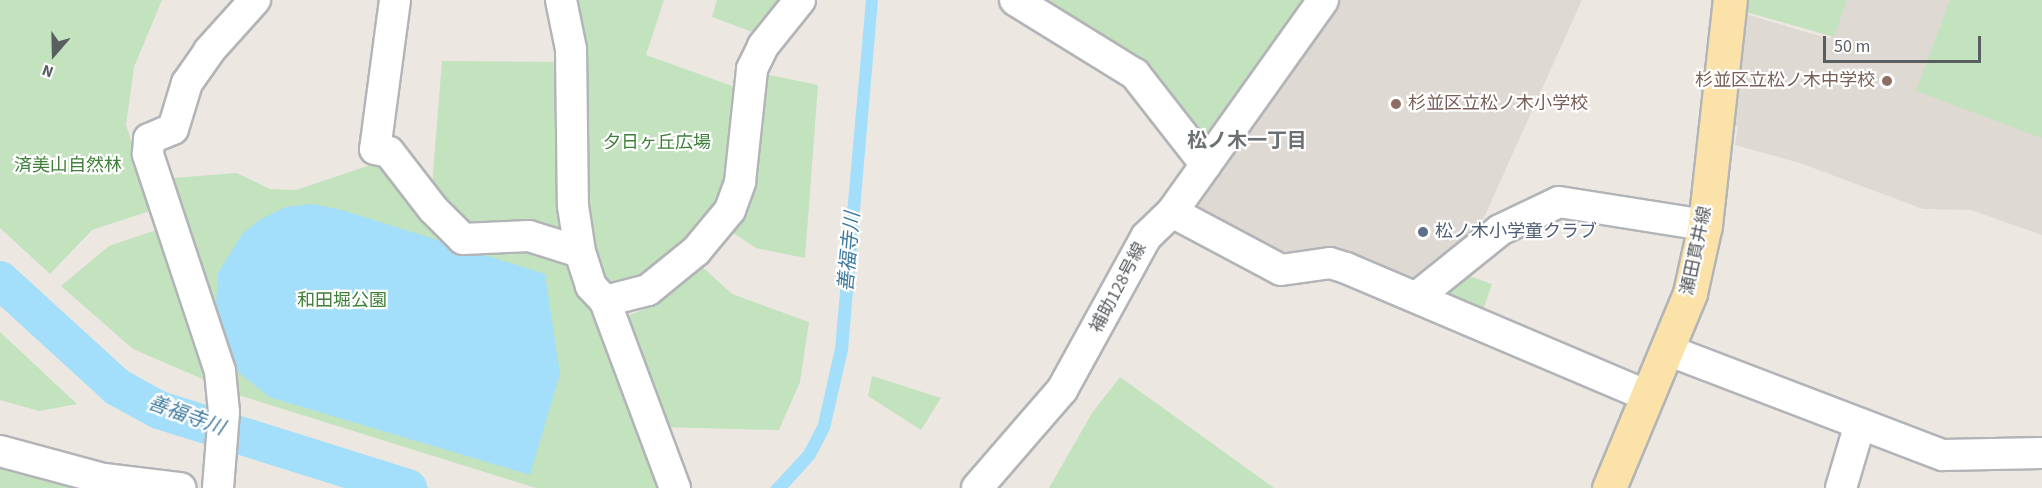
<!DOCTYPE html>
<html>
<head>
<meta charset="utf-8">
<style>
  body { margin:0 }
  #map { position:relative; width:2042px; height:488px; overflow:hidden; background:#ece8e1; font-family:"Source Sans 3","Noto Sans JP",sans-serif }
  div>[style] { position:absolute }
  .education>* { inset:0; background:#ded9d2 }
  .green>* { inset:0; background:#c3e2be; transform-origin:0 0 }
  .water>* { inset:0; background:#a3dffa }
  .river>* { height:38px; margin:-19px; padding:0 19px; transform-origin:19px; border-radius:19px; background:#a3dffa }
  .roads { filter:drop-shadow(2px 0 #b2b4b8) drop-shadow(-2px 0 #b2b4b8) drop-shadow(0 2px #b2b4b8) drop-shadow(0 -2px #b2b4b8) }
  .minor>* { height:30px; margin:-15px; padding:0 15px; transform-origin:15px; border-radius:15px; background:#fff }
  .major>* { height:33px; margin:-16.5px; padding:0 16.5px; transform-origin:16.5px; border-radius:16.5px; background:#fae2a8 }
  .dots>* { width:16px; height:16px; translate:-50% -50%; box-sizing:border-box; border:3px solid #fff; border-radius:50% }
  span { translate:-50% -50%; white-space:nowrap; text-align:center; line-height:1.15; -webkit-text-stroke:4.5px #fff; paint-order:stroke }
  .education-label { font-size:18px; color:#785e54 }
  .right { translate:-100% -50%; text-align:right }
  .left { translate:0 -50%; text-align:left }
  .park-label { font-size:18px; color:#3f8139 }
  .service-label { font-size:18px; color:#4e5e75 }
  .street-label { font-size:18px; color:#595e61 }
  .neighbourhood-label { font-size:20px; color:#6b7073; font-weight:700 }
  .water-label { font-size:20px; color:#407ca2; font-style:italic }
  .north { position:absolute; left:24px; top:24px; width:60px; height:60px; -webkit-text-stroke:4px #fff; paint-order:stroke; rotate:200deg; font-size:16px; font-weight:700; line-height:24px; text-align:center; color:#595e61 }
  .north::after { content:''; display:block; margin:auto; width:21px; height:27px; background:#595e61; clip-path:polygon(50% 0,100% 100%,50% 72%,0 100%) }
  .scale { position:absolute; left:1823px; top:36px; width:158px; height:27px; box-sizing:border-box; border:3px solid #595e61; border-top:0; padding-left:8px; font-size:18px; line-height:21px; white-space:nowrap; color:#595e61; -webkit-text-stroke:4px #fff; paint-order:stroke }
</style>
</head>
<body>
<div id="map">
  <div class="education">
    <div style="clip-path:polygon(1337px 0,1582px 0,1472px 244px,1414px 286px,1281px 262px,1186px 209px)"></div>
    <div style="clip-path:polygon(1847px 0,2042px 0,2042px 235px,1971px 210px,1923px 209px,1800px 163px,1735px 145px,1738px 127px,1728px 122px,1738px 12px,1830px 39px)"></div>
  </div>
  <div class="green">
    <div style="clip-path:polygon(0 0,162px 0,134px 67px,126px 125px,153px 210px,92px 230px,50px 274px,0 228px)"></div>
    <div style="clip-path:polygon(570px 0,664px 0,646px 55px,738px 88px,731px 177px,717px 212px,684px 251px,626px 292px,601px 285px,588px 251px)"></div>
    <div style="clip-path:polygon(717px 0,787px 0,755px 33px,712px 17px)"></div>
    <div style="clip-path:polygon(1045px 0,1309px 0,1211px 138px,1200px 137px,1149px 68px)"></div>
    <div style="clip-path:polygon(1740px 0,1847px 0,1834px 37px,1739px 10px)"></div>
    <div style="clip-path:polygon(1950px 0,2042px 0,2042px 138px,1916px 91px)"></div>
    <div style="clip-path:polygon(442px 61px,564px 62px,571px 239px,470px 231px,432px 185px)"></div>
    <div style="clip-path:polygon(760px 73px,818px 85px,805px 258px,756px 248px,724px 227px)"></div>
    <div style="clip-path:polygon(388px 159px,431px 221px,569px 259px,592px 301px,658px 488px,536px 488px,235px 394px,160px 179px,237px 173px,270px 189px,296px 190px)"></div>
    <div style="clip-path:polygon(162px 228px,211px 362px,205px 380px,133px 349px,61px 286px,109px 246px)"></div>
    <div style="clip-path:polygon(698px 263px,732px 294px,809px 322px,800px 382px,779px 430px,659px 427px,621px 318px,651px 307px)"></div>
    <div style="left:1457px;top:272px;width:37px;height:29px;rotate:19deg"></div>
    <div style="clip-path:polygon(0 333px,0 332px,77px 404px,39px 411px,0 400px)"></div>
    <div style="clip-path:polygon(872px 376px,941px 398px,921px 430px,868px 396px)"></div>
    <div style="clip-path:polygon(1120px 377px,1274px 488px,1049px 488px,1092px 413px)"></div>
    <div style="clip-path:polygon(0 457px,82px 488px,0 488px)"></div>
  </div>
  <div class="water">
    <div style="clip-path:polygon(866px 0,878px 0,848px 350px,830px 429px,815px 458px,788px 488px,770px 488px,804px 451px,818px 424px,835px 348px)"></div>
    <div style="clip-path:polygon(312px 204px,342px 210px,545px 274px,560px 374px,530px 475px,269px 397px,237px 371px,215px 320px,218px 273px,243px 233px,261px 219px,286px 207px)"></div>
    <div style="clip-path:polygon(312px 453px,430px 488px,386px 488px,308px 465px)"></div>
  </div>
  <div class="river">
    <div style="left:0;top:280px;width:159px;rotate:42.4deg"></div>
    <div style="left:117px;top:387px;width:48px;rotate:28.7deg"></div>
    <div style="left:159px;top:410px;width:261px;rotate:17.4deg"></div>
  </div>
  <div class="roads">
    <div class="minor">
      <div style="left:395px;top:0;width:150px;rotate:97.6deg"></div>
      <div style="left:375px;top:149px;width:14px;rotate:12deg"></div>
      <div style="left:389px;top:152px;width:72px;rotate:52.3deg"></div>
      <div style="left:433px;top:209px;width:42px;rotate:45deg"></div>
      <div style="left:463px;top:239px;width:66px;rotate:-2.6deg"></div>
      <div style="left:529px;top:236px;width:53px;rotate:17.4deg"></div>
      <div style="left:561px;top:0;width:50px;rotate:78.5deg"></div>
      <div style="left:571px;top:49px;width:157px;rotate:89.3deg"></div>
      <div style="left:573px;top:206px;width:47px;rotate:81.3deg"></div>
      <div style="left:580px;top:252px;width:36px;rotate:72deg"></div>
      <div style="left:591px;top:286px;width:21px;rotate:47deg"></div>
      <div style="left:605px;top:301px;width:200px;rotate:69.5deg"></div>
      <div style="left:1015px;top:0;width:141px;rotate:31.7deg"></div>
      <div style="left:1135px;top:74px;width:115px;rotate:52deg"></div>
      <div style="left:1172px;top:212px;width:123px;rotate:28deg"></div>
      <div style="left:1281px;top:270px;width:49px;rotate:-8.1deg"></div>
      <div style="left:1330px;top:263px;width:17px;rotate:17deg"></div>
      <div style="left:1346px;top:268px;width:327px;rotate:23deg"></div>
      <div style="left:1418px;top:296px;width:105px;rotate:-38.8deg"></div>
      <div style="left:1500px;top:230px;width:65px;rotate:-25.4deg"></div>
      <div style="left:1559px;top:202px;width:148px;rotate:9deg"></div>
      <div style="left:605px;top:301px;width:44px;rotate:-14.3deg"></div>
      <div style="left:648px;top:290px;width:62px;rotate:-39.1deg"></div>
      <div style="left:696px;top:251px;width:53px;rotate:-50.3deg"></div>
      <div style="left:730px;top:210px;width:30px;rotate:-70deg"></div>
      <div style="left:740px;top:182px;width:114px;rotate:-83.9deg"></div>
      <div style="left:752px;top:69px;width:25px;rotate:-64deg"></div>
      <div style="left:763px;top:46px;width:59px;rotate:-51.2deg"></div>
      <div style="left:1670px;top:351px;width:292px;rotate:20.9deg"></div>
      <div style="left:1943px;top:455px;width:99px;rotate:-1.2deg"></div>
      <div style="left:0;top:451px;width:108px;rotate:15.1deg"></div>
      <div style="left:104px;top:479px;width:77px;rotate:6.8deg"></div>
      <div style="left:218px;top:488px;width:76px;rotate:-85.5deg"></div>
      <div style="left:224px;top:412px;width:41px;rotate:-95.6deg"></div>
      <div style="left:220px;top:371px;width:229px;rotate:-108.4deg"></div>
      <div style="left:148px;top:154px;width:15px;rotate:-86deg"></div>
      <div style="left:149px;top:139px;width:26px;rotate:-23deg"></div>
      <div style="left:173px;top:129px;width:48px;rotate:-73.1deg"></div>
      <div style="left:187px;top:83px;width:39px;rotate:-55deg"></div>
      <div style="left:209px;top:51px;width:69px;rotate:-48deg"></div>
      <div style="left:977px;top:488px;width:130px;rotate:-49.1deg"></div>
      <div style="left:1062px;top:390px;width:175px;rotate:-61.2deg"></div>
      <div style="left:1146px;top:237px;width:36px;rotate:-44deg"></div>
      <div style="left:1172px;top:212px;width:260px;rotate:-54.5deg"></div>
      <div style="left:1841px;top:488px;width:67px;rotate:-73.5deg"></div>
    </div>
    <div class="major">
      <div style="left:1609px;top:488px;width:211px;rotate:-67.4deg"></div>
      <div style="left:1690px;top:293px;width:70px;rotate:-77.6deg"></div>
      <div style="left:1705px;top:225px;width:226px;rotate:-83.7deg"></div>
    </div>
  </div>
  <div class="dots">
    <div style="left:1887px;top:81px;background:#8d6e63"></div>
    <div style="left:1396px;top:104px;background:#8d6e63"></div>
    <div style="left:1423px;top:232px;background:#5c6f8a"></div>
  </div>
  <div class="education-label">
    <span class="right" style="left:1875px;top:81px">杉並区立松ノ木中学校</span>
    <span class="left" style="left:1408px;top:104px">杉並区立松ノ木小学校</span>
  </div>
  <div class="park-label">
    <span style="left:657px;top:143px">夕日ヶ丘広場</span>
    <span style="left:68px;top:166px">済美山自然林</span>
    <span style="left:342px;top:301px">和田堀公園</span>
  </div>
  <div class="service-label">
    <span class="left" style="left:1435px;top:232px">松ノ木小学童クラブ</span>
  </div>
  <div class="street-label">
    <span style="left:1697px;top:251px;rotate:-78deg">瀬田貫井線</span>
    <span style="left:1119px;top:288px;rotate:-62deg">補助128号線</span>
  </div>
  <div class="neighbourhood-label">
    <span style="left:1247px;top:141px">松ノ木一丁目</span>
  </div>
  <div class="water-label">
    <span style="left:850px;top:252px;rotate:-85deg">善福寺川</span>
    <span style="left:186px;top:416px;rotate:20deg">善福寺川</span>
  </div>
  <div class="north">N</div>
  <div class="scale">50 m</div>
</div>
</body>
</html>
